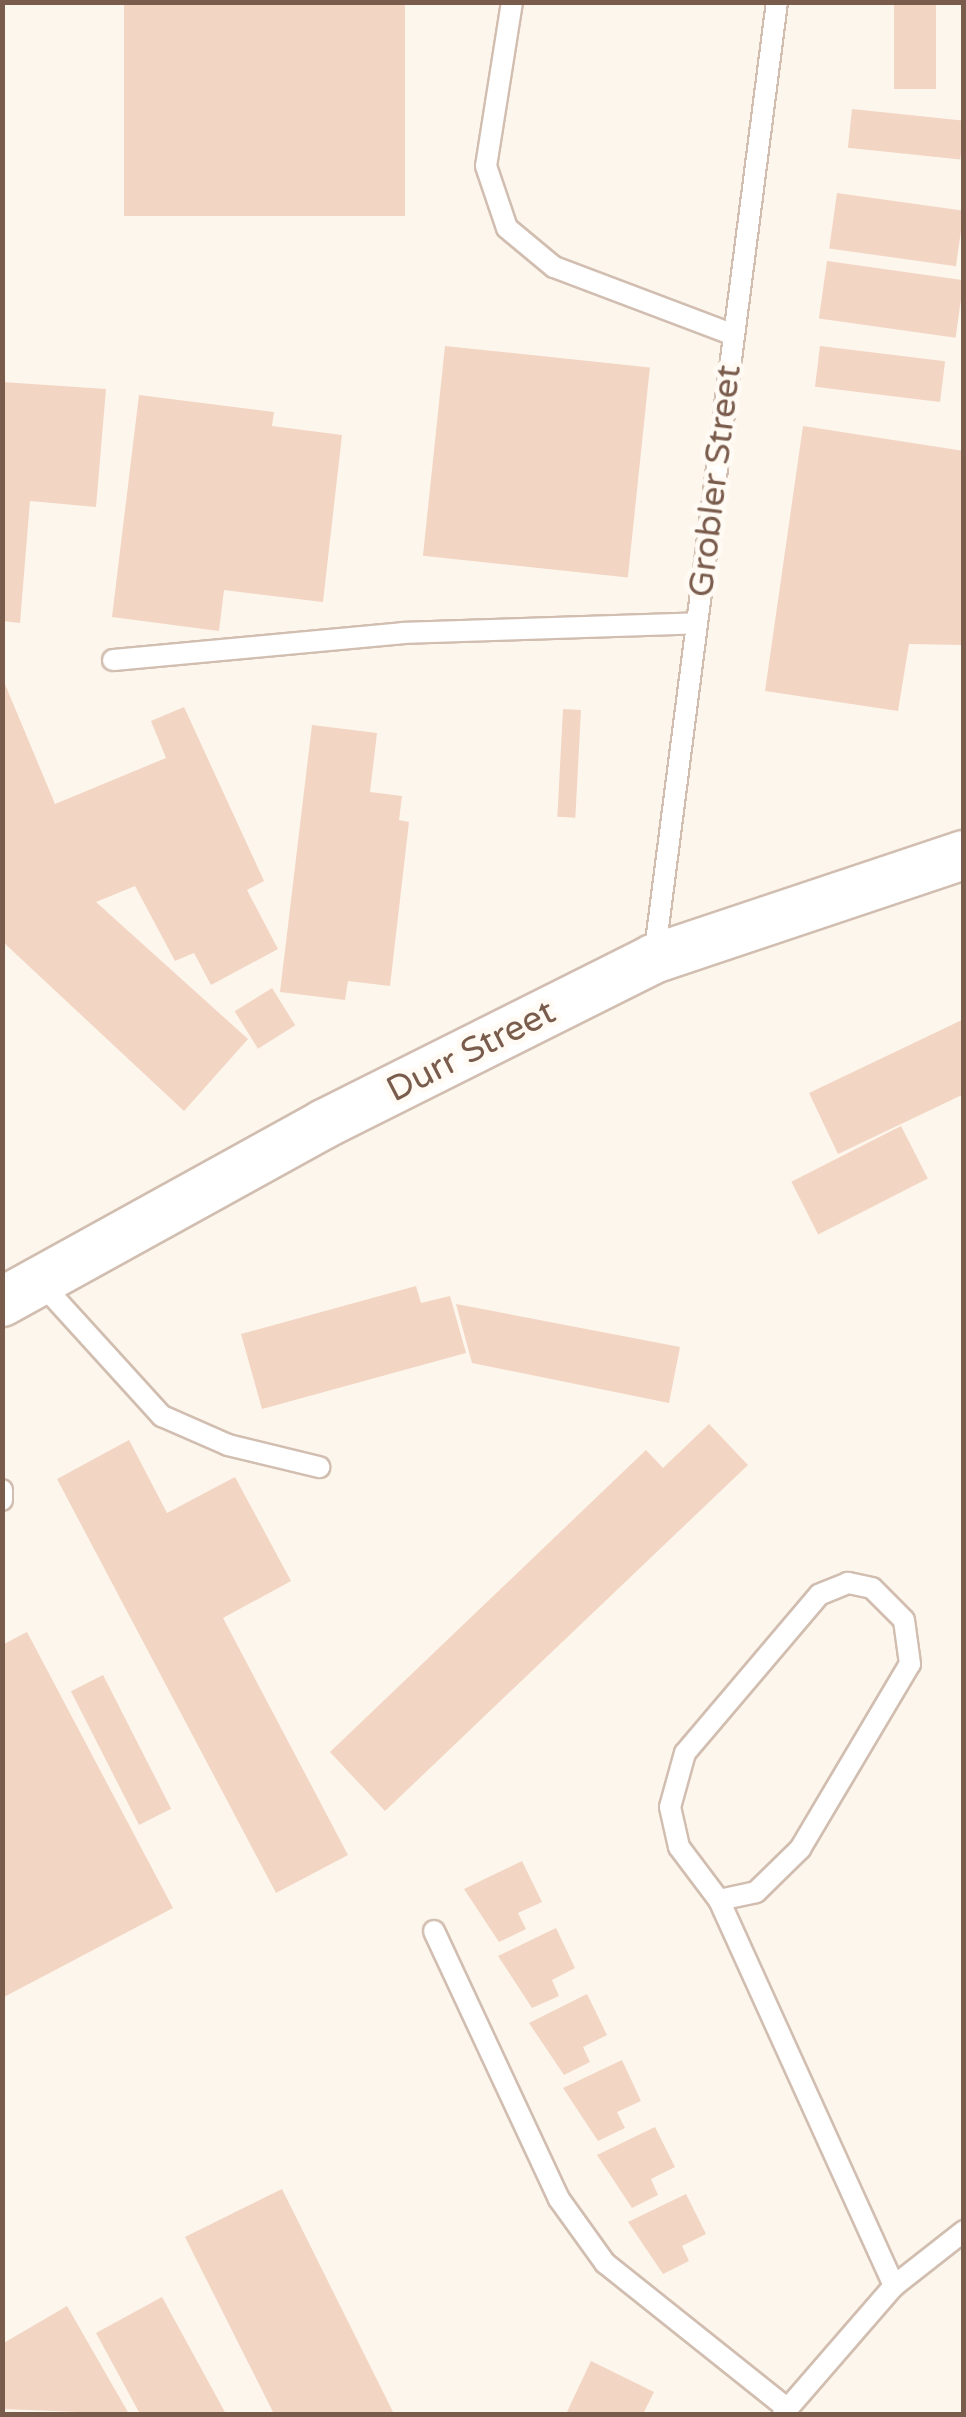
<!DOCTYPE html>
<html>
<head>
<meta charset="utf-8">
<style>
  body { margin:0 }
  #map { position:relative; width:966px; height:2417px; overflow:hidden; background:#fdf6ec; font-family:"Varela Round",sans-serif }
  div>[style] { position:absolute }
  .building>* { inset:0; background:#f3d5c3; transform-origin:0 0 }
  .roads { filter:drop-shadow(2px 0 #d1beb0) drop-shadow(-2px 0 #d1beb0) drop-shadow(0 2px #d1beb0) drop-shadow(0 -2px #d1beb0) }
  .service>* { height:20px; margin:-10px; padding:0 10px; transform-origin:10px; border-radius:10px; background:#fff }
  .tertiary>* { height:48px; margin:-24px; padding:0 24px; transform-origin:24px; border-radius:24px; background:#fff }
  span { translate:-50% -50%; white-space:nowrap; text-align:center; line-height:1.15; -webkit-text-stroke:10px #fffaf3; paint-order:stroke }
  .street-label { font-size:35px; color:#7a5c4d }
  .frame { position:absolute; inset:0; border:5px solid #7a5c4d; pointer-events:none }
</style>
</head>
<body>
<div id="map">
  <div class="building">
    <div style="left:124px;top:2px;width:281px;height:214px"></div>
    <div style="left:894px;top:2px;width:42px;height:87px"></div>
    <div style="left:852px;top:109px;width:113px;height:39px;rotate:6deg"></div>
    <div style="left:837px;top:193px;width:128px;height:56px;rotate:8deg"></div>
    <div style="left:827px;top:261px;width:138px;height:58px;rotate:8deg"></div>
    <div style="left:445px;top:346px;width:206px;height:211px;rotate:6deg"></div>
    <div style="left:820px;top:346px;width:126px;height:41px;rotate:7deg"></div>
    <div style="clip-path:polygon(2px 382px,106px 389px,96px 507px,30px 501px,20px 623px,2px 621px)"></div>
    <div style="clip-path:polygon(139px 395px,274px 412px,272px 426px,342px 435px,323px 602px,224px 590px,219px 631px,112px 617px)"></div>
    <div style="clip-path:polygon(803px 426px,964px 451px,964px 645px,909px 644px,898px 711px,765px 691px)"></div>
    <div style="clip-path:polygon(2px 677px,55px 804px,166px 758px,151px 721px,184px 707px,264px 881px,247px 890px,278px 949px,211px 985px,194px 953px,175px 961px,135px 886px,96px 902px,248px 1039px,184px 1111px,2px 941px)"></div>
    <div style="left:563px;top:709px;width:18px;height:108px;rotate:3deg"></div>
    <div style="clip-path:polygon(312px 725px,377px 733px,370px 792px,402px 796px,399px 820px,409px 822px,390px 986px,348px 981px,345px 1000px,280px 992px)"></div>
    <div style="left:272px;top:988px;width:44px;height:44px;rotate:58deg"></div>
    <div style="clip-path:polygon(964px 1019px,964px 1094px,838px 1154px,809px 1093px)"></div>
    <div style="left:901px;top:1126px;width:59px;height:123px;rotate:63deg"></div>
    <div style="clip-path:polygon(416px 1286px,421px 1303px,450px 1296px,466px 1353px,262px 1409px,241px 1334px)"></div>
    <div style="clip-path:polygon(456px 1304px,680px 1347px,669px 1403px,472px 1363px)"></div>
    <div style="clip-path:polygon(709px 1424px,748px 1465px,385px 1811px,330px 1752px,646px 1450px,663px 1468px)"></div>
    <div style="clip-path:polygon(129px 1440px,167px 1513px,235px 1477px,291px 1581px,223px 1618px,348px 1855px,276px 1893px,57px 1479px)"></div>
    <div style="clip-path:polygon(27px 1632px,173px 1908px,2px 1998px,2px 1645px)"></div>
    <div style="left:103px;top:1675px;width:150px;height:36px;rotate:63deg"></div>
    <div style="clip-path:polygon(522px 1861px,542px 1902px,518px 1913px,526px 1929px,499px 1942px,464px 1889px)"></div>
    <div style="clip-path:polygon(556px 1928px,575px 1968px,552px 1980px,559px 1996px,532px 2008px,498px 1956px)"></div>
    <div style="clip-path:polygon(587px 1994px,607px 2035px,583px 2047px,590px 2062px,564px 2075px,529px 2023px)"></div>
    <div style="clip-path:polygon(622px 2060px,641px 2101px,617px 2112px,625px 2128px,598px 2141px,563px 2088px)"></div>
    <div style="clip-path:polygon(655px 2127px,675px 2167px,651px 2179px,658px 2195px,632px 2208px,597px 2155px)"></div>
    <div style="clip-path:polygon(282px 2189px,394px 2414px,274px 2414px,185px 2237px)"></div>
    <div style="clip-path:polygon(686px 2194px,706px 2234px,682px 2246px,689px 2261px,663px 2274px,628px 2222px)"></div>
    <div style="clip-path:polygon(162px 2297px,226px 2414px,140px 2414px,96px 2333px)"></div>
    <div style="clip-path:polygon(67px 2306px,129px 2414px,2px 2409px,2px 2344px)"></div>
    <div style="clip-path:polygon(591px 2361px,654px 2392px,643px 2414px,566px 2414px)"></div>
  </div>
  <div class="roads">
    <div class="service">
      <div style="left:512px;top:2px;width:166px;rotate:99deg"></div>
      <div style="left:486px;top:166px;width:65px;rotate:71.3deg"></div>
      <div style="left:507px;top:228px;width:61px;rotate:39.7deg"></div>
      <div style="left:554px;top:267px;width:192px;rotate:20.7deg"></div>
      <div style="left:113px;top:660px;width:291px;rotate:-5.3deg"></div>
      <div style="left:403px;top:633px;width:294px;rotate:-1.9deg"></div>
      <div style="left:654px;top:958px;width:964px;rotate:-82.67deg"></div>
      <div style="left:39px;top:1281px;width:183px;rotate:47.7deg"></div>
      <div style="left:162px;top:1416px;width:72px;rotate:23.7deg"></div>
      <div style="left:228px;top:1445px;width:94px;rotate:13.6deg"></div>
      <div style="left:2px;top:1490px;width:10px;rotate:90deg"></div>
      <div style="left:719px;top:1900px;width:38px;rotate:-12deg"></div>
      <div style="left:756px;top:1892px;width:62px;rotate:-44.3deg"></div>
      <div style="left:800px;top:1849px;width:215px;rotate:-59.3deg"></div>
      <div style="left:910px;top:1664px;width:44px;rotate:-97.8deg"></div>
      <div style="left:904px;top:1620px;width:45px;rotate:-135deg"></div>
      <div style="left:872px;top:1588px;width:25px;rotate:-168deg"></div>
      <div style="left:848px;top:1583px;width:31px;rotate:158deg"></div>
      <div style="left:819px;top:1595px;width:207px;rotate:130.3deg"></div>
      <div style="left:685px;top:1753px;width:56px;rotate:105.5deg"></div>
      <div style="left:670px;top:1807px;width:41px;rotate:77.3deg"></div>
      <div style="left:679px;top:1847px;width:66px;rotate:53deg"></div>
      <div style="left:719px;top:1900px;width:424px;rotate:65.6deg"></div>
      <div style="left:434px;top:1931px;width:296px;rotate:65deg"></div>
      <div style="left:559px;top:2199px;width:79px;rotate:54.3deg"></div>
      <div style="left:605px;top:2263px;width:234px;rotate:38.6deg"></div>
      <div style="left:783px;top:2414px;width:169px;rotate:-49.1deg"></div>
      <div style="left:894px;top:2286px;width:89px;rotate:-38.2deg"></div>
    </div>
    <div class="tertiary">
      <div style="left:2px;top:1302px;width:368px;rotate:-28.9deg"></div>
      <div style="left:324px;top:1124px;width:368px;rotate:-26.6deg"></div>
      <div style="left:653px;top:959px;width:328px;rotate:-18.5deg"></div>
    </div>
  </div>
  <div class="street-label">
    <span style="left:715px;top:481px;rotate:-83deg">Grobler Street</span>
    <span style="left:471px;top:1051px;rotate:-27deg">Durr Street</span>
  </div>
  <div class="frame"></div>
</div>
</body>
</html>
